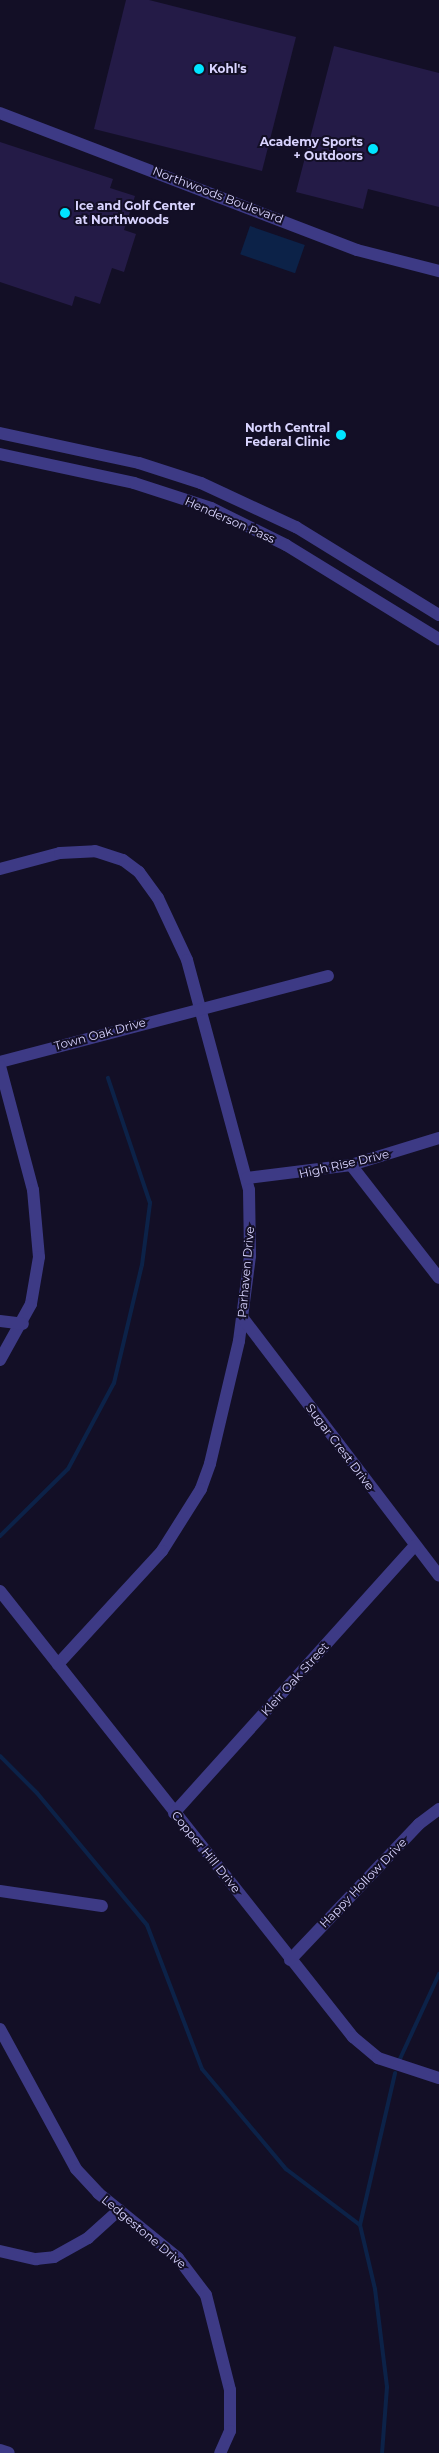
<!DOCTYPE html>
<html>
<head>
<meta charset="utf-8">
<style>
  body { margin:0 }
  #map { position:relative; width:439px; height:2453px; overflow:hidden; background:#130f26; font-family:Montserrat,sans-serif }
  div>[style] { position:absolute }
  .water>* { inset:0; background:#0c2248; transform-origin:0 0 }
  .stream>* { height:4px; margin:-2px; padding:0 2px; transform-origin:2px; border-radius:2px; background:#0c2248 }
  .building>* { inset:0; background:#241b47 }
  .minor>* { height:12px; margin:-6px; padding:0 6px; transform-origin:6px; border-radius:6px; background:#3d3a85 }
  .tertiary>* { height:12px; margin:-6px; padding:0 6px; transform-origin:6px; border-radius:6px; background:#3d3a85 }
  .dots>* { width:14px; height:14px; translate:-50% -50%; box-sizing:border-box; border:2px solid #130f26; border-radius:50% }
  span { translate:-50% -50%; white-space:nowrap; text-align:center; line-height:1.15; -webkit-text-stroke:4px #130f26; paint-order:stroke }
  .poi-label { font-size:12px; color:#d9d4ff; font-weight:700 }
  .left { translate:0 -50%; text-align:left }
  .right { translate:-100% -50%; text-align:right }
  .street-label { font-size:12px; color:#d9d4ff }
</style>
</head>
<body>
<div id="map">
  <div class="water">
    <div style="left:250px;top:226px;width:58px;height:30px;rotate:19deg"></div>
  </div>
  <div class="stream">
    <div style="left:0;top:1536px;width:95px;rotate:-44.6deg"></div>
    <div style="left:68px;top:1469px;width:98px;rotate:-61.9deg"></div>
    <div style="left:114px;top:1383px;width:121px;rotate:-76.7deg"></div>
    <div style="left:142px;top:1265px;width:63px;rotate:-82.6deg"></div>
    <div style="left:150px;top:1203px;width:132px;rotate:-108.6deg"></div>
    <div style="left:0;top:1756px;width:52px;rotate:45deg"></div>
    <div style="left:37px;top:1793px;width:172px;rotate:50.2deg"></div>
    <div style="left:147px;top:1925px;width:154px;rotate:69.1deg"></div>
    <div style="left:202px;top:2069px;width:131px;rotate:50deg"></div>
    <div style="left:286px;top:2169px;width:93px;rotate:37.1deg"></div>
    <div style="left:360px;top:2225px;width:66px;rotate:76.8deg"></div>
    <div style="left:375px;top:2289px;width:99px;rotate:83deg"></div>
    <div style="left:387px;top:2387px;width:66px;rotate:94.3deg"></div>
    <div style="left:399px;top:2061px;width:96px;rotate:-65.3deg"></div>
    <div style="left:360px;top:2225px;width:156px;rotate:-77deg"></div>
  </div>
  <div class="building">
    <div style="clip-path:polygon(126px 0,149px 0,296px 37px,262px 171px,94px 129px)"></div>
    <div style="clip-path:polygon(334px 46px,439px 73px,439px 207px,368px 189px,363px 209px,296px 192px)"></div>
    <div style="clip-path:polygon(0 142px,113px 179px,110px 188px,135px 196px,124px 230px,136px 234px,124px 272px,112px 268px,100px 304px,75px 296px,72px 306px,0 282px)"></div>
  </div>
  <div class="minor">
    <div style="left:0;top:113px;width:382px;rotate:21deg"></div>
    <div style="left:357px;top:250px;width:85px;rotate:14.4deg"></div>
    <div style="left:0;top:869px;width:62px;rotate:-14.9deg"></div>
    <div style="left:60px;top:853px;width:35px;rotate:-3deg"></div>
    <div style="left:95px;top:851px;width:29px;rotate:18deg"></div>
    <div style="left:123px;top:860px;width:20px;rotate:37deg"></div>
    <div style="left:139px;top:872px;width:32px;rotate:54deg"></div>
    <div style="left:158px;top:898px;width:68px;rotate:64.9deg"></div>
    <div style="left:187px;top:960px;width:238px;rotate:74.9deg"></div>
    <div style="left:249px;top:1190px;width:66px;rotate:89.1deg"></div>
    <div style="left:250px;top:1256px;width:86px;rotate:97.4deg"></div>
    <div style="left:239px;top:1341px;width:126px;rotate:103.3deg"></div>
    <div style="left:210px;top:1464px;width:27px;rotate:110deg"></div>
    <div style="left:201px;top:1489px;width:73px;rotate:122.2deg"></div>
    <div style="left:162px;top:1551px;width:154px;rotate:132.6deg"></div>
    <div style="left:0;top:1062px;width:339px;rotate:-14.7deg"></div>
    <div style="left:0;top:1066px;width:128px;rotate:75.1deg"></div>
    <div style="left:33px;top:1190px;width:67px;rotate:84.9deg"></div>
    <div style="left:39px;top:1257px;width:48px;rotate:99.7deg"></div>
    <div style="left:31px;top:1304px;width:64px;rotate:119deg"></div>
    <div style="left:351px;top:1165px;width:143px;rotate:52.1deg"></div>
    <div style="left:247px;top:1178px;width:105px;rotate:-7.1deg"></div>
    <div style="left:351px;top:1165px;width:92px;rotate:-17.1deg"></div>
    <div style="left:242px;top:1317px;width:325px;rotate:52.7deg"></div>
    <div style="left:0;top:1321px;width:23px;rotate:7deg"></div>
    <div style="left:0;top:1591px;width:569px;rotate:51.64deg"></div>
    <div style="left:353px;top:2037px;width:33px;rotate:40deg"></div>
    <div style="left:378px;top:2058px;width:64px;rotate:18.2deg"></div>
    <div style="left:174px;top:1813px;width:360px;rotate:-48deg"></div>
    <div style="left:0;top:1891px;width:103px;rotate:8.4deg"></div>
    <div style="left:290px;top:1960px;width:187px;rotate:-46.5deg"></div>
    <div style="left:419px;top:1824px;width:25px;rotate:-37deg"></div>
    <div style="left:0;top:2029px;width:159px;rotate:61.5deg"></div>
    <div style="left:76px;top:2169px;width:33px;rotate:47deg"></div>
    <div style="left:98px;top:2193px;width:103px;rotate:39.1deg"></div>
    <div style="left:178px;top:2258px;width:46px;rotate:52.9deg"></div>
    <div style="left:206px;top:2295px;width:98px;rotate:75.8deg"></div>
    <div style="left:230px;top:2390px;width:41px;rotate:90deg"></div>
    <div style="left:230px;top:2431px;width:24px;rotate:114deg"></div>
    <div style="left:0;top:2251px;width:37px;rotate:13deg"></div>
    <div style="left:36px;top:2259px;width:18px;rotate:-6deg"></div>
    <div style="left:54px;top:2257px;width:39px;rotate:-29deg"></div>
    <div style="left:88px;top:2238px;width:42px;rotate:-42.1deg"></div>
    <div style="left:0;top:2450px;width:9px;rotate:18deg"></div>
  </div>
  <div class="tertiary">
    <div style="left:0;top:433px;width:142px;rotate:12.2deg"></div>
    <div style="left:139px;top:463px;width:65px;rotate:17.9deg"></div>
    <div style="left:201px;top:483px;width:105px;rotate:24.9deg"></div>
    <div style="left:296px;top:527px;width:168px;rotate:31.6deg"></div>
    <div style="left:0;top:454px;width:137px;rotate:12.2deg"></div>
    <div style="left:134px;top:483px;width:81px;rotate:18deg"></div>
    <div style="left:211px;top:508px;width:84px;rotate:26.3deg"></div>
    <div style="left:286px;top:545px;width:180px;rotate:31.6deg"></div>
  </div>
  <div class="dots">
    <div style="left:199px;top:69px;background:#00e5ff"></div>
    <div style="left:373px;top:149px;background:#00e5ff"></div>
    <div style="left:65px;top:213px;background:#00e5ff"></div>
    <div style="left:341px;top:435px;background:#00e5ff"></div>
  </div>
  <div class="poi-label">
    <span class="left" style="left:209px;top:69px">Kohl's</span>
    <span class="right" style="left:363px;top:149px">Academy Sports<br>+ Outdoors</span>
    <span class="left" style="left:75px;top:213px">Ice and Golf Center<br>at Northwoods</span>
    <span class="right" style="left:330px;top:435px">North Central<br>Federal Clinic</span>
  </div>
  <div class="street-label">
    <span style="left:218px;top:195px;rotate:21deg">Northwoods Boulevard</span>
    <span style="left:230px;top:520px;rotate:24deg">Henderson Pass</span>
    <span style="left:100px;top:1034px;rotate:-15deg">Town Oak Drive</span>
    <span style="left:344px;top:1164px;rotate:-13deg">High Rise Drive</span>
    <span style="left:246px;top:1272px;rotate:-85deg">Parhaven Drive</span>
    <span style="left:340px;top:1447px;rotate:53deg">Sugar Crest Drive</span>
    <span style="left:295px;top:1679px;rotate:-48deg">Kleir Oak Street</span>
    <span style="left:206px;top:1852px;rotate:51deg">Copper Hill Drive</span>
    <span style="left:363px;top:1883px;rotate:-46deg">Happy Hollow Drive</span>
    <span style="left:144px;top:2232px;rotate:40deg">Ledgestone Drive</span>
  </div>
</div>
</body>
</html>
